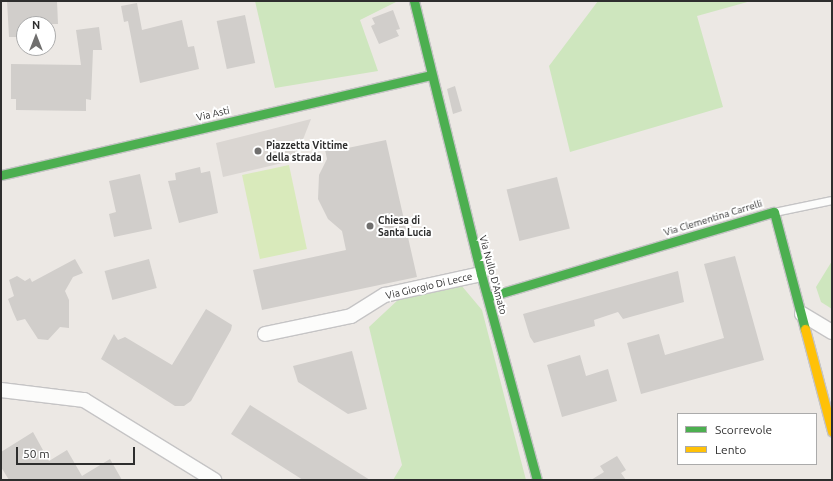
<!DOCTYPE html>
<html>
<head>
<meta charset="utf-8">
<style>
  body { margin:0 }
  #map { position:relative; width:833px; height:481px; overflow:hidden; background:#ece8e4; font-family:Ubuntu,sans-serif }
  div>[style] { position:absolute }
  .green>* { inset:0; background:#cee6be }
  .pitch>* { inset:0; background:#d9eabb; transform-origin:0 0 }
  .plaza>* { inset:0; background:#dad6d2 }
  .building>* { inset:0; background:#d1cecb; transform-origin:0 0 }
  .roads { filter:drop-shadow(1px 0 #c5c4c5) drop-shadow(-1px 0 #c5c4c5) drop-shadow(0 1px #c5c4c5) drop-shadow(0 -1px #c5c4c5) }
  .lane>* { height:7px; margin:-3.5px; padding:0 3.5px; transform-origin:3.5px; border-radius:3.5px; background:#fcfcfb }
  .street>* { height:14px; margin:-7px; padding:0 7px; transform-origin:7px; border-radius:7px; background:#fcfcfb }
  .fast>* { height:9px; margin:-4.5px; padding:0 4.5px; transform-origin:4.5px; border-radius:4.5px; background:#4caf50 }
  .slow>* { height:9px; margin:-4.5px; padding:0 4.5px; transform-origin:4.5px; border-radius:4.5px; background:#ffc107 }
  .dots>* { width:11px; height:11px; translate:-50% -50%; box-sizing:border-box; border:2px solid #fff; border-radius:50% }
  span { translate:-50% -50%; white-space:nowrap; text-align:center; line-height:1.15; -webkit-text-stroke:4px #fff; paint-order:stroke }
  .street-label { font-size:10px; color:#2e2e2e }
  .poi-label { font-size:10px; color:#2e2e2e; font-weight:700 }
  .left { translate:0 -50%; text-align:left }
  .frame { position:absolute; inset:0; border:2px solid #2e2e2e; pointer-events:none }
  .legend { position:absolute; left:677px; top:413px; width:140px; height:52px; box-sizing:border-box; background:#fff; border:1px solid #ababab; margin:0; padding:5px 7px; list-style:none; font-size:12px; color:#2e2e2e }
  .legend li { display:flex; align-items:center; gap:8px; height:20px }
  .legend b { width:20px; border:1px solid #ababab }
  .north { position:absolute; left:16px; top:16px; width:40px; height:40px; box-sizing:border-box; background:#fff; border:1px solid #ababab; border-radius:50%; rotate:0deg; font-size:11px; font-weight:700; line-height:16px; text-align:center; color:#2e2e2e }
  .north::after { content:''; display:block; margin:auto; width:14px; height:18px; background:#706f6e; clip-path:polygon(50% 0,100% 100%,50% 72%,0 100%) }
  .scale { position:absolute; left:16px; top:447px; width:119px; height:18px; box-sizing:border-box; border:2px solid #2e2e2e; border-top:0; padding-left:5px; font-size:12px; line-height:14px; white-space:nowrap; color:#2e2e2e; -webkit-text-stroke:3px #fff; paint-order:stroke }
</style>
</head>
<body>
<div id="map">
  <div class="green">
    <div style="clip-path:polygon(255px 1px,398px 1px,360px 20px,378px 71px,275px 88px)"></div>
    <div style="clip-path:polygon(598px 1px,751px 1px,697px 16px,723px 107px,570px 152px,549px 66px)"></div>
    <div style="clip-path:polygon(832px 261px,832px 309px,821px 302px,816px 287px)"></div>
    <div style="clip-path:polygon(461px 285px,482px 310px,526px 480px,393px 480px,402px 465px,369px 327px,400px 298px)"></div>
  </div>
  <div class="pitch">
    <div style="left:289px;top:165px;width:86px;height:48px;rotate:78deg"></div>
  </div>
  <div class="plaza">
    <div style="clip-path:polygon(311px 119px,295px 160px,223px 177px,216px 143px)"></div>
  </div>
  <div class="building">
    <div style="clip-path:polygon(7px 1px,57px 1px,58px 24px,24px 24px,24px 37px,9px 37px)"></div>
    <div style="clip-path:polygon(137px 3px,142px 30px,182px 20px,188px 47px,194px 46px,199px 69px,140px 83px,128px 21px,124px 22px,121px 6px)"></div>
    <div style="clip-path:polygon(393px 10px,400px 29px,396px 30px,399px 36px,379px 44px,371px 26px,375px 24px,372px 18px)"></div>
    <div style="left:245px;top:15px;width:49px;height:29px;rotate:78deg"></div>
    <div style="clip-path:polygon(99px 27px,102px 50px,93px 50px,91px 100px,86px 99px,86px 111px,16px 110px,16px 99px,11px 99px,11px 64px,81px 65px,76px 30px)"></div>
    <div style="clip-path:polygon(455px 86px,462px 111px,453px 114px,447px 89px)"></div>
    <div style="clip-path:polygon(386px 140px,417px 277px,262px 310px,253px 270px,346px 250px,342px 231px,328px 219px,318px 199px,319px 175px,327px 159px,324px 145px,336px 142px,338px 150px)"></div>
    <div style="clip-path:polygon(200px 167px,201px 173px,210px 171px,218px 213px,179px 223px,168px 181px,176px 180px,175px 173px)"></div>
    <div style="clip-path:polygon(140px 174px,152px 229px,114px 237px,109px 214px,116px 212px,109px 181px)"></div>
    <div style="left:557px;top:177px;width:53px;height:52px;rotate:76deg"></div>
    <div style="clip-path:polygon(735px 256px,764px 360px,641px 394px,627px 343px,659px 334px,665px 355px,724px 338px,704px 264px)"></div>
    <div style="clip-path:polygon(75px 259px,83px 273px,73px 277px,65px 291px,69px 300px,69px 328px,60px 327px,48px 340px,38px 339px,25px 319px,17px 321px,13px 312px,8px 299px,14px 296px,9px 280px,17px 276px,25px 281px,30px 278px,32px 282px)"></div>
    <div style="left:149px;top:259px;width:30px;height:46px;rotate:75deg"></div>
    <div style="clip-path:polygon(678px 271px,684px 302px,623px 319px,618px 312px,594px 320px,595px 326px,534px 343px,530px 337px,523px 314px)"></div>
    <div style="clip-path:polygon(206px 309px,232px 325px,231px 330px,191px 401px,184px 406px,175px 406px,101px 359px,114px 334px,118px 340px,125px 337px,172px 365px)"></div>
    <div style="clip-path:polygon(352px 351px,367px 409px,348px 414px,298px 382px,293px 366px)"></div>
    <div style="clip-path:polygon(580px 355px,586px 376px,608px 369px,617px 401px,562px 417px,547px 365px)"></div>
    <div style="clip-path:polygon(250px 405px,370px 480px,303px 480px,231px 434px)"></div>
    <div style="clip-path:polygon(33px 432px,49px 461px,67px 450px,82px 476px,110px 459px,122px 480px,9px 480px,1px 467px,1px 452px)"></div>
    <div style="clip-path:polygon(617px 456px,626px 470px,621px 473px,626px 480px,591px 480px,604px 472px,600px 466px)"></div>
  </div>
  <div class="roads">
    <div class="lane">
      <div style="left:774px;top:212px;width:59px;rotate:-11.7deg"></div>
    </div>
    <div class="street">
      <div style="left:802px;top:314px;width:35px;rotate:31deg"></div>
      <div style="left:265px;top:334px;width:88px;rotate:-11.8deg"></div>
      <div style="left:351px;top:316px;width:40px;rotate:-32deg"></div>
      <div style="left:385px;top:295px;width:98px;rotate:-12.3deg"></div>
      <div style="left:1px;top:390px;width:84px;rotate:6.9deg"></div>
      <div style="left:84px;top:400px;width:153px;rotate:31.6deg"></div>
    </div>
    <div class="fast">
      <div style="left:414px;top:1px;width:281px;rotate:76.2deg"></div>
      <div style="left:481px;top:274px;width:213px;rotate:74.8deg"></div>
      <div style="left:1px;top:175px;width:441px;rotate:-13.1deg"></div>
      <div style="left:488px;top:297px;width:298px;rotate:-16.6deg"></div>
      <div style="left:774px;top:212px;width:121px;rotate:75.2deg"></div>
    </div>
    <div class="slow">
      <div style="left:805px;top:329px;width:106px;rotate:75.2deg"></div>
    </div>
  </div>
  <div class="dots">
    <div style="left:258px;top:151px;background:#706f6e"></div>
    <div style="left:370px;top:226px;background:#706f6e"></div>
  </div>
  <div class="street-label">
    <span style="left:213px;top:114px;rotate:-13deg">Via Asti</span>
    <span style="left:713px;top:218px;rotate:-17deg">Via Clementina Carrelli</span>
    <span style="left:493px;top:275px;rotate:75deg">Via Nullo D'Amato</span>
    <span style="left:429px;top:286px;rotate:-13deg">Via Giorgio Di Lecce</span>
  </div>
  <div class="poi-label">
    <span class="left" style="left:266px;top:151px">Piazzetta Vittime<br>della strada</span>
    <span class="left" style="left:378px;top:226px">Chiesa di<br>Santa Lucia</span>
  </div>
  <div class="frame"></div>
  <ul class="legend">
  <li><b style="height:5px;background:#4caf50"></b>Scorrevole</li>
  <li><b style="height:5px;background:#ffc107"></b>Lento</li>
  </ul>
  <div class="north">N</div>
  <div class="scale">50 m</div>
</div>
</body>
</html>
